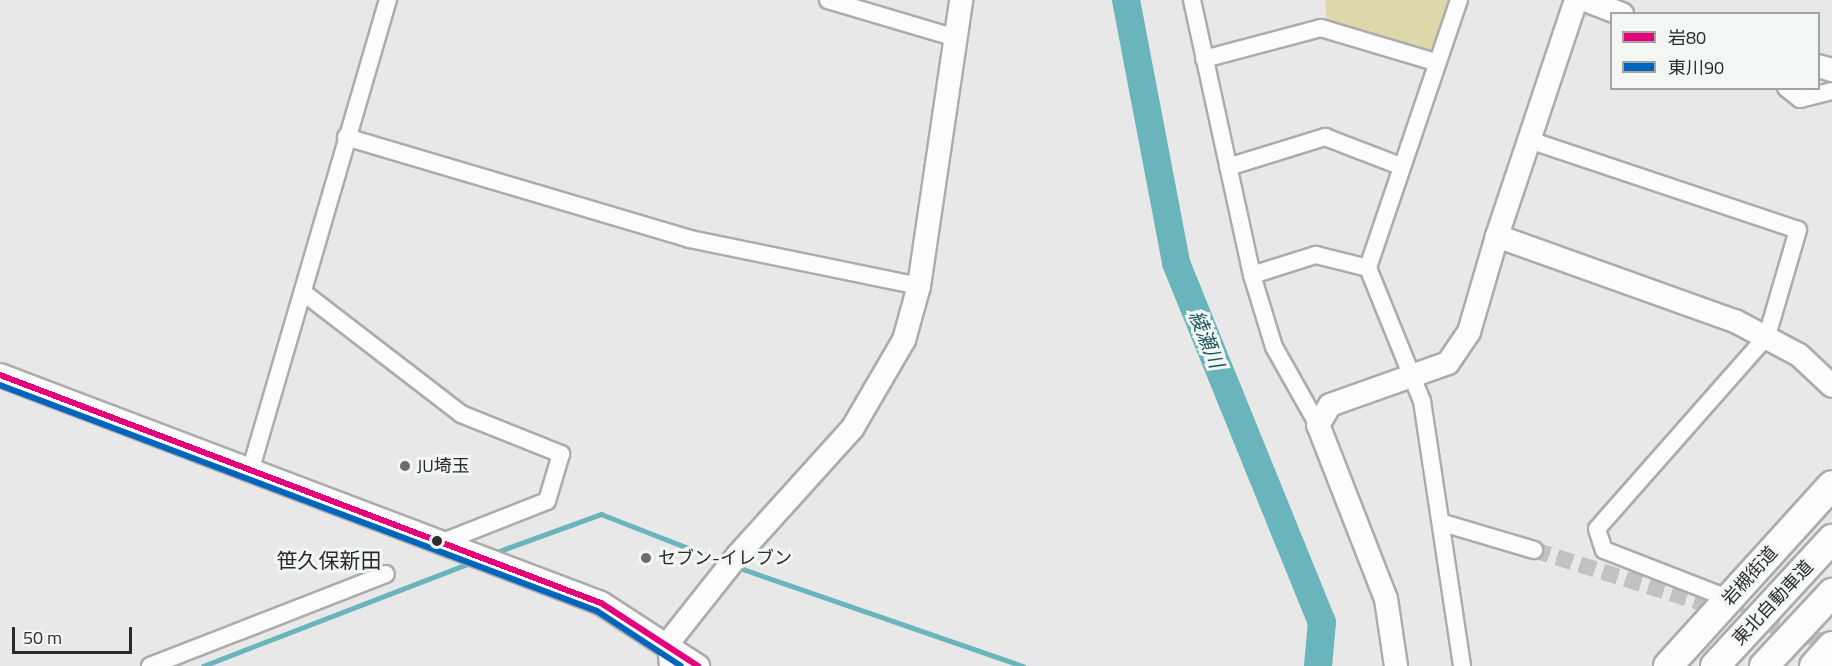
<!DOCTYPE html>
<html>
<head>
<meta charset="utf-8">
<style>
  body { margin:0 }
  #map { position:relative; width:1832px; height:666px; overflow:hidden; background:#e7e8e7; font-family:"Titillium Web","Noto Sans JP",sans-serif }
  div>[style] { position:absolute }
  .green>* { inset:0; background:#dcd8aa }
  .stream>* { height:4.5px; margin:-2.25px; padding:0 2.25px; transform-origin:2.25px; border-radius:2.25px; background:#6ab4bc }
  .river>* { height:28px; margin:-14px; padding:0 14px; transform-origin:14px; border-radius:14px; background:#6ab4bc }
  .street-tunnel>* { height:16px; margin-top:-8px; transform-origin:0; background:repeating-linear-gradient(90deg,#c1c2c1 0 16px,transparent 0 24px) }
  .roads { filter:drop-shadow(2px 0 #abacab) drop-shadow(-2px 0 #abacab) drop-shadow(0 2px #abacab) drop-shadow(0 -2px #abacab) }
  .street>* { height:16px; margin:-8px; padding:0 8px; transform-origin:8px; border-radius:8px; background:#fbfcfb }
  .secondary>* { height:22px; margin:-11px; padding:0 11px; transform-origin:11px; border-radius:11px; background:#fbfcfb }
  .highway>* { height:28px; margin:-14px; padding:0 14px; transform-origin:14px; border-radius:14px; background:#fbfcfb }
  .bus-1>* { height:6px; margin:-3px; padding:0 3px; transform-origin:3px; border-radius:3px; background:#e5007d }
  .bus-2>* { height:6px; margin:-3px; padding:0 3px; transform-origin:3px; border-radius:3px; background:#0065bd }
  .dots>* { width:16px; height:16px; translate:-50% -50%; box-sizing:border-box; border:3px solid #f3f7f4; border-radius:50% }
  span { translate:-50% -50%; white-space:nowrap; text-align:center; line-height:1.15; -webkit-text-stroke:6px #f3f7f4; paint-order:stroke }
  .poi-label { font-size:18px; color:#2a2b2a }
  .left { translate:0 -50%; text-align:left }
  .street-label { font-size:18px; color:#2a2b2a }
  .water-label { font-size:20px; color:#1e575e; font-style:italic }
  .quarter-label { font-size:21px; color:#2a2b2a }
  .legend { position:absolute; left:1610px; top:12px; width:210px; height:78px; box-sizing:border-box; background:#f3f7f4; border:2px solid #a3a5a3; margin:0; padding:8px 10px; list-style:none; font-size:18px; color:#2a2b2a }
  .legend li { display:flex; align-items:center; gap:12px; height:30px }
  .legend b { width:30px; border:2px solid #a3a5a3 }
  .scale { position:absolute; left:12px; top:627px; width:120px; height:27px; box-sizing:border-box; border:3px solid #2a2b2a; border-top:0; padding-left:8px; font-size:18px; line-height:21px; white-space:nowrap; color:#2a2b2a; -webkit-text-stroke:4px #f3f7f4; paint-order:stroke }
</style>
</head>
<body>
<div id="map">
  <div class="green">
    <div style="clip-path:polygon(1325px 0,1451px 0,1430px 53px,1327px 21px)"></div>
  </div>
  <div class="stream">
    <div style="left:494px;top:553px;width:114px;rotate:-20deg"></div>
    <div style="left:601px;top:514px;width:132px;rotate:21.3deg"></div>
    <div style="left:737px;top:567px;width:303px;rotate:19.1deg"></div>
    <div style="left:203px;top:666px;width:288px;rotate:-21.1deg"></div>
  </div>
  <div class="river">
    <div style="left:1126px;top:0;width:268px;rotate:79.2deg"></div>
    <div style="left:1176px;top:263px;width:388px;rotate:67.9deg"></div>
    <div style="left:1322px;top:622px;width:44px;rotate:95.2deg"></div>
  </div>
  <div class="street-tunnel">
    <div style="left:1534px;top:550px;width:312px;rotate:17.5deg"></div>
  </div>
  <div class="roads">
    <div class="street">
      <div style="left:828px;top:0;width:134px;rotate:16.5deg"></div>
      <div style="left:1192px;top:0;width:281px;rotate:77.7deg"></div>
      <div style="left:1252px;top:275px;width:75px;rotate:73deg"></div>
      <div style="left:1274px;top:347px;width:90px;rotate:60.6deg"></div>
      <div style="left:1459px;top:0;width:283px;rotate:108.8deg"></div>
      <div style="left:1368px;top:268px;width:144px;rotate:67.9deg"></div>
      <div style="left:1422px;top:401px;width:268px;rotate:81.4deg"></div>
      <div style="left:1204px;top:59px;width:121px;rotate:-14.8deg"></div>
      <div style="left:1321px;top:28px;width:119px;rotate:16.6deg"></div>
      <div style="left:1786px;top:88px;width:18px;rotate:38deg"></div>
      <div style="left:1800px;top:99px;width:33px;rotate:-14deg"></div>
      <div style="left:346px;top:137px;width:359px;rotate:16.5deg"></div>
      <div style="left:690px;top:239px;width:234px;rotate:11.6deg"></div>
      <div style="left:1532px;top:141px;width:280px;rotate:18.5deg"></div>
      <div style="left:1798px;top:230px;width:110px;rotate:106.3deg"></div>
      <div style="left:1767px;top:336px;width:257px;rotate:131.4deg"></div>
      <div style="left:1597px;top:529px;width:22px;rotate:72deg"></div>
      <div style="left:1604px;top:550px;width:135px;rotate:21.3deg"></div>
      <div style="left:1228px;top:167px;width:102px;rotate:-17.2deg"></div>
      <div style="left:1325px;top:137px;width:80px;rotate:21.1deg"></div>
      <div style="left:1252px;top:275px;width:67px;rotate:-17.4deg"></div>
      <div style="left:1316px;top:255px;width:54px;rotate:14deg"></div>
      <div style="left:304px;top:293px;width:198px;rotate:37.6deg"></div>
      <div style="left:461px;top:414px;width:108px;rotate:21.8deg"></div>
      <div style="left:561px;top:454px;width:49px;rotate:106.6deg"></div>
      <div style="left:547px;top:501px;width:112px;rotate:158.5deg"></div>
      <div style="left:251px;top:468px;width:488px;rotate:-73.7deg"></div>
      <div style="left:1443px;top:523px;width:95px;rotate:16.5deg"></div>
      <div style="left:150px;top:666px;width:253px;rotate:-21.3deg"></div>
    </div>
    <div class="secondary">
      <div style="left:1576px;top:0;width:249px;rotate:108.5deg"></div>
      <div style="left:1497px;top:236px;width:253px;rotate:19.7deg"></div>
      <div style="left:1735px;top:321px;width:72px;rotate:28deg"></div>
      <div style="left:1799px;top:355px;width:45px;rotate:43.2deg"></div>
      <div style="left:1585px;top:0;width:40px;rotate:21deg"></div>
      <div style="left:1818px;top:66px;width:15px;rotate:16deg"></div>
      <div style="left:0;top:375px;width:643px;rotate:20.78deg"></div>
      <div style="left:601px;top:603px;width:116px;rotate:33deg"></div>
      <div style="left:671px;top:666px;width:24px;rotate:-95deg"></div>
      <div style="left:669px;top:642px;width:111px;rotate:-51.6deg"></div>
      <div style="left:738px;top:555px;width:170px;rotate:-47.9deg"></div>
      <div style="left:852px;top:429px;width:103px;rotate:-59.7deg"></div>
      <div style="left:904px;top:340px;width:56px;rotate:-74.5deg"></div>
      <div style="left:919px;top:286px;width:289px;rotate:-81.6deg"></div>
      <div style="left:1396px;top:666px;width:68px;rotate:-98.5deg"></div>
      <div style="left:1386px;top:599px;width:187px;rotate:-111.3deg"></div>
      <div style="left:1318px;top:425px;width:23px;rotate:-59deg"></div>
      <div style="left:1330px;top:405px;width:125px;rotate:-19.6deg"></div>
      <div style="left:1448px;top:363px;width:37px;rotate:-56deg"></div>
      <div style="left:1469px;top:332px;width:100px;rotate:-73.7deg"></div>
    </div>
    <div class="highway">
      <div style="left:1668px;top:666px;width:244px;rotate:-47.8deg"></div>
      <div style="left:1715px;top:666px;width:173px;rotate:-47.3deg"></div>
      <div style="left:1764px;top:666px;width:100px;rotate:-47deg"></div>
      <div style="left:1814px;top:666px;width:27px;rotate:-48deg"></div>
    </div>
  </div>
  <div class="bus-1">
    <div style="left:0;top:375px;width:643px;rotate:20.78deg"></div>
    <div style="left:601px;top:603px;width:116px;rotate:33deg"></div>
  </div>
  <div class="bus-2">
    <div style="left:0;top:385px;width:638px;rotate:20.73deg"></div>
    <div style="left:597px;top:611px;width:100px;rotate:33.2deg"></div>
  </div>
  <div class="dots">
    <div style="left:405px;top:466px;background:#6c6d6c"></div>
    <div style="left:437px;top:541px;background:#2a2b2a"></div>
    <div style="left:646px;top:558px;background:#6c6d6c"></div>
  </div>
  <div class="poi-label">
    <span class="left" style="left:417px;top:466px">JU埼玉</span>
    <span class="left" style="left:658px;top:558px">セブン-イレブン</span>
  </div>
  <div class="street-label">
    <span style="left:1750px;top:576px;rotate:-48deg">岩槻街道</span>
    <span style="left:1773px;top:603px;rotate:-47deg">東北自動車道</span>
  </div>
  <div class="water-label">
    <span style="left:1207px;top:339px;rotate:68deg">綾瀬川</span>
  </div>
  <div class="quarter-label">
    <span style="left:329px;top:560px">笹久保新田</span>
  </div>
  <ul class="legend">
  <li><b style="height:8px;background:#e5007d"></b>岩80</li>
  <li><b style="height:8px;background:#0065bd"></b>東川90</li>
  </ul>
  <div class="scale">50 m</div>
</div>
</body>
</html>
